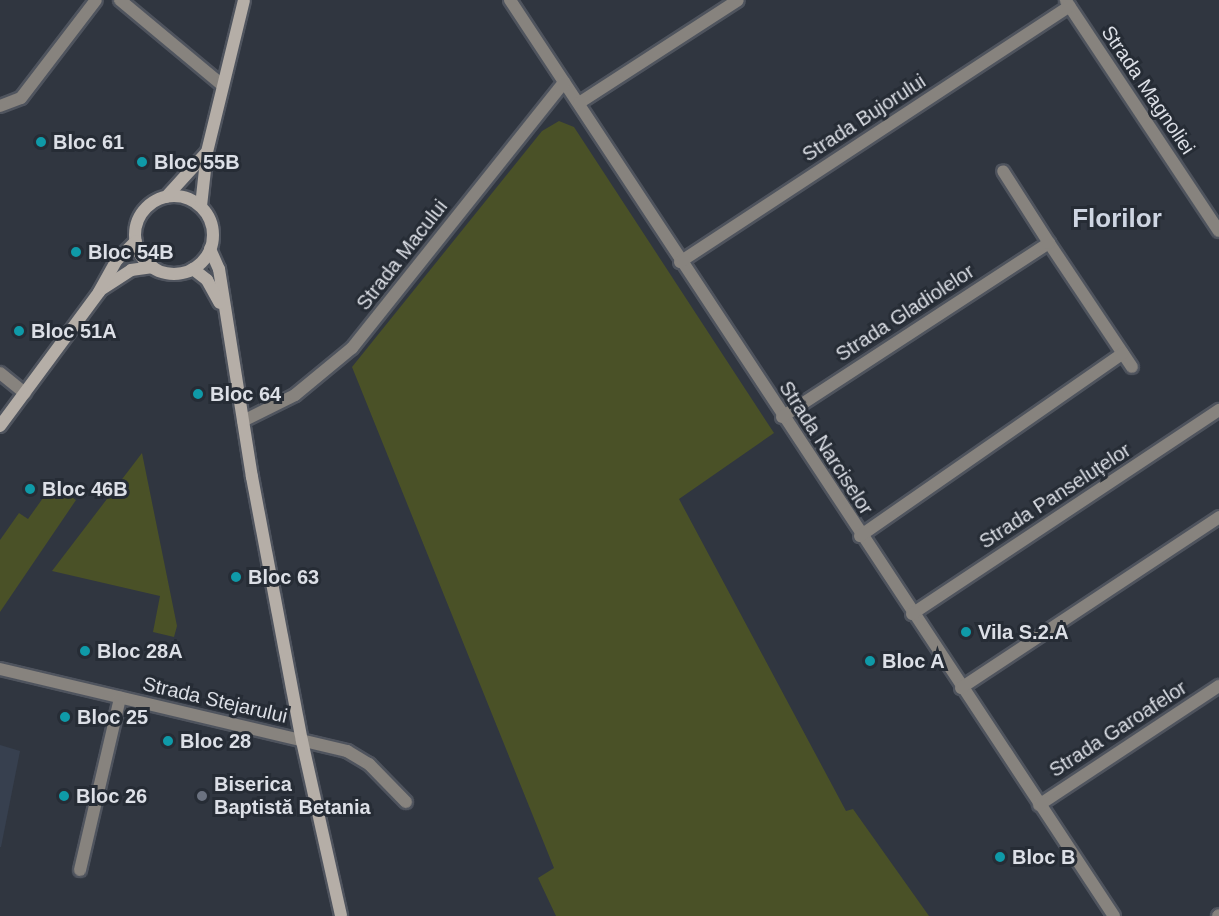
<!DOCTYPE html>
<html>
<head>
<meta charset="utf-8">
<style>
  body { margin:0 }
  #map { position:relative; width:1219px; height:916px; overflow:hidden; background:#303640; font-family:Arial,sans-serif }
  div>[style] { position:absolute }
  .built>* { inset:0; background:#37404f }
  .green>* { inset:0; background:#4a5127 }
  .roads { filter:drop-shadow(2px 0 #4f545e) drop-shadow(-2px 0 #4f545e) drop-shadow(0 2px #4f545e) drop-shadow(0 -2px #4f545e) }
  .street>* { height:12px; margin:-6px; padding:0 6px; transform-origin:6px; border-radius:6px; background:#87837e }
  .secondary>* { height:12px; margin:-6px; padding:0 6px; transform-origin:6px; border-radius:6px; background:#b5aea7 }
  .secondary>.ring { margin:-6px; padding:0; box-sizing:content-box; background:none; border:12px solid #b5aea7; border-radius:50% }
  .dots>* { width:16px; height:16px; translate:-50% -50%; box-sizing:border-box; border:3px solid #262c35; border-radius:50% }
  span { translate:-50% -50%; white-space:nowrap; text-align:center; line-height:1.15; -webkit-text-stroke:6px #262c35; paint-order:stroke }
  .street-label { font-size:20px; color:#dcdfe6 }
  .poi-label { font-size:20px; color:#dcdfe6; font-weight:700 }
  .left { translate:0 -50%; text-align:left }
  .district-label { font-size:26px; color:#ced5e2; font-weight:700 }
</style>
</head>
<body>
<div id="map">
  <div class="built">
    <div style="clip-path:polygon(0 745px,20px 751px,1px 847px,0 847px)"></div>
  </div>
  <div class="green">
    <div style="clip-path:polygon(559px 121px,574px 127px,774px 433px,679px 499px,846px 811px,853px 809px,929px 916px,556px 916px,538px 878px,554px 868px,352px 367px,542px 131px)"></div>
    <div style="clip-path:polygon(142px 453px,177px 626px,174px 637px,153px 632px,160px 596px,52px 571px)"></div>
    <div style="clip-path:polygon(53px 484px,76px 500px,0 612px,0 540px,19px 513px,28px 519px)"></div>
  </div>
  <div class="roads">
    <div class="street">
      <div style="left:120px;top:0;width:133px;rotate:39.8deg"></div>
      <div style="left:510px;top:0;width:1097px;rotate:56.6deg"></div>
      <div style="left:1066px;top:1px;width:276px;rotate:56.4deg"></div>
      <div style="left:579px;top:103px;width:189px;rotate:-32.9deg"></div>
      <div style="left:0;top:106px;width:22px;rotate:-21deg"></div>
      <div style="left:21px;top:98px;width:123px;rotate:-52.6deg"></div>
      <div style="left:1049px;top:243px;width:149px;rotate:56.2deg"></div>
      <div style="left:680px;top:262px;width:466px;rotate:-33.3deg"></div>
      <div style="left:0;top:373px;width:32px;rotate:39deg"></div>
      <div style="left:782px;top:417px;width:319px;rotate:-33.1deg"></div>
      <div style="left:1049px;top:243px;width:85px;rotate:-122.6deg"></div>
      <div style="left:243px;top:421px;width:58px;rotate:-26.6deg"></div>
      <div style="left:295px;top:395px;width:74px;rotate:-39.5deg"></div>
      <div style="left:352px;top:348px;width:340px;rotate:-51.4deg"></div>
      <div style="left:860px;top:536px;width:320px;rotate:-34.8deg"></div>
      <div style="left:912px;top:614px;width:369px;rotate:-33.6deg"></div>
      <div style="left:0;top:669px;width:357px;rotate:13.3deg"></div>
      <div style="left:347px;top:751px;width:26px;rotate:31deg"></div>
      <div style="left:369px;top:764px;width:53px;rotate:45.8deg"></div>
      <div style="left:961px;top:688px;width:310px;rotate:-33.5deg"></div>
      <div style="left:1039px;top:805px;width:216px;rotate:-33.5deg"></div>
      <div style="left:80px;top:870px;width:177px;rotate:-76.9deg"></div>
      <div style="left:1218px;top:916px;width:1px;rotate:-45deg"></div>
    </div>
    <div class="secondary">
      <div class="ring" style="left:135px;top:196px;width:66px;height:66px"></div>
      <div style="left:166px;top:197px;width:59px;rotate:-47.7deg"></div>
      <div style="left:201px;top:206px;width:54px;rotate:-83.7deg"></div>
      <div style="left:207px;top:152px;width:156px;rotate:-76.3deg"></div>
      <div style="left:210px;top:249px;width:22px;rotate:66deg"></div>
      <div style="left:219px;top:269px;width:211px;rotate:81deg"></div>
      <div style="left:252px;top:477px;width:269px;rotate:79.3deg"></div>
      <div style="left:302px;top:741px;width:179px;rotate:77.4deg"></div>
      <div style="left:193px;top:269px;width:18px;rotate:38deg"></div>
      <div style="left:207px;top:280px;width:26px;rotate:61deg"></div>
      <div style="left:102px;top:289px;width:35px;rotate:-33deg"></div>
      <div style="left:131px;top:270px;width:22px;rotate:-8deg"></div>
      <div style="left:0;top:426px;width:167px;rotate:-53.5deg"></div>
      <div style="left:99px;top:292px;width:35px;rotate:-61deg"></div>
      <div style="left:116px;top:261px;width:28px;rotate:-45deg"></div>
    </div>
  </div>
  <div class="dots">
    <div style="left:41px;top:142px;background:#0f9aa8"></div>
    <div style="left:142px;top:162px;background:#0f9aa8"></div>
    <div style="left:76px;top:252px;background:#0f9aa8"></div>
    <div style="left:19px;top:331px;background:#0f9aa8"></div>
    <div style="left:198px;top:394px;background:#0f9aa8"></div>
    <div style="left:30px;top:489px;background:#0f9aa8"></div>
    <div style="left:236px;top:577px;background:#0f9aa8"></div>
    <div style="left:966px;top:632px;background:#0f9aa8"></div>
    <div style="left:85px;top:651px;background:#0f9aa8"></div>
    <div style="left:870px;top:661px;background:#0f9aa8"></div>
    <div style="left:65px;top:717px;background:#0f9aa8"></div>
    <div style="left:168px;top:741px;background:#0f9aa8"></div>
    <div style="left:64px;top:796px;background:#0f9aa8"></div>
    <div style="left:202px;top:796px;background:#6b7280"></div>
    <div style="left:1000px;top:857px;background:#0f9aa8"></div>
  </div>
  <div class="street-label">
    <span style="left:1148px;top:90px;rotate:56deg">Strada Magnoliei</span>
    <span style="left:864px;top:118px;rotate:-33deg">Strada Bujorului</span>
    <span style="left:402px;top:255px;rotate:-52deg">Strada Macului</span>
    <span style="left:905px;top:313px;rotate:-33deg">Strada Gladiolelor</span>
    <span style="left:826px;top:448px;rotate:57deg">Strada Narciselor</span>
    <span style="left:1055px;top:496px;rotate:-33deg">Strada Panseluțelor</span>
    <span style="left:215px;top:700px;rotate:13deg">Strada Stejarului</span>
    <span style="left:1118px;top:729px;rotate:-33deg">Strada Garoafelor</span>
  </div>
  <div class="poi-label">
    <span class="left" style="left:53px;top:142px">Bloc 61</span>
    <span class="left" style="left:154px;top:162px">Bloc 55B</span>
    <span class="left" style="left:88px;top:252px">Bloc 54B</span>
    <span class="left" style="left:31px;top:331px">Bloc 51A</span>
    <span class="left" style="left:210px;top:394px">Bloc 64</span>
    <span class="left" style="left:42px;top:489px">Bloc 46B</span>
    <span class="left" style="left:248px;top:577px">Bloc 63</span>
    <span class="left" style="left:978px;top:632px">Vila S.2.A</span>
    <span class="left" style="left:97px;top:651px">Bloc 28A</span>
    <span class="left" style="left:882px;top:661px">Bloc A</span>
    <span class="left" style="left:77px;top:717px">Bloc 25</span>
    <span class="left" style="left:180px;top:741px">Bloc 28</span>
    <span class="left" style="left:214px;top:796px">Biserica<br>Baptistă Betania</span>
    <span class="left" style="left:76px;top:796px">Bloc 26</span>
    <span class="left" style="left:1012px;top:857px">Bloc B</span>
  </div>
  <div class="district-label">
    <span style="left:1117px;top:219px">Florilor</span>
  </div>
</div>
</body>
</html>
